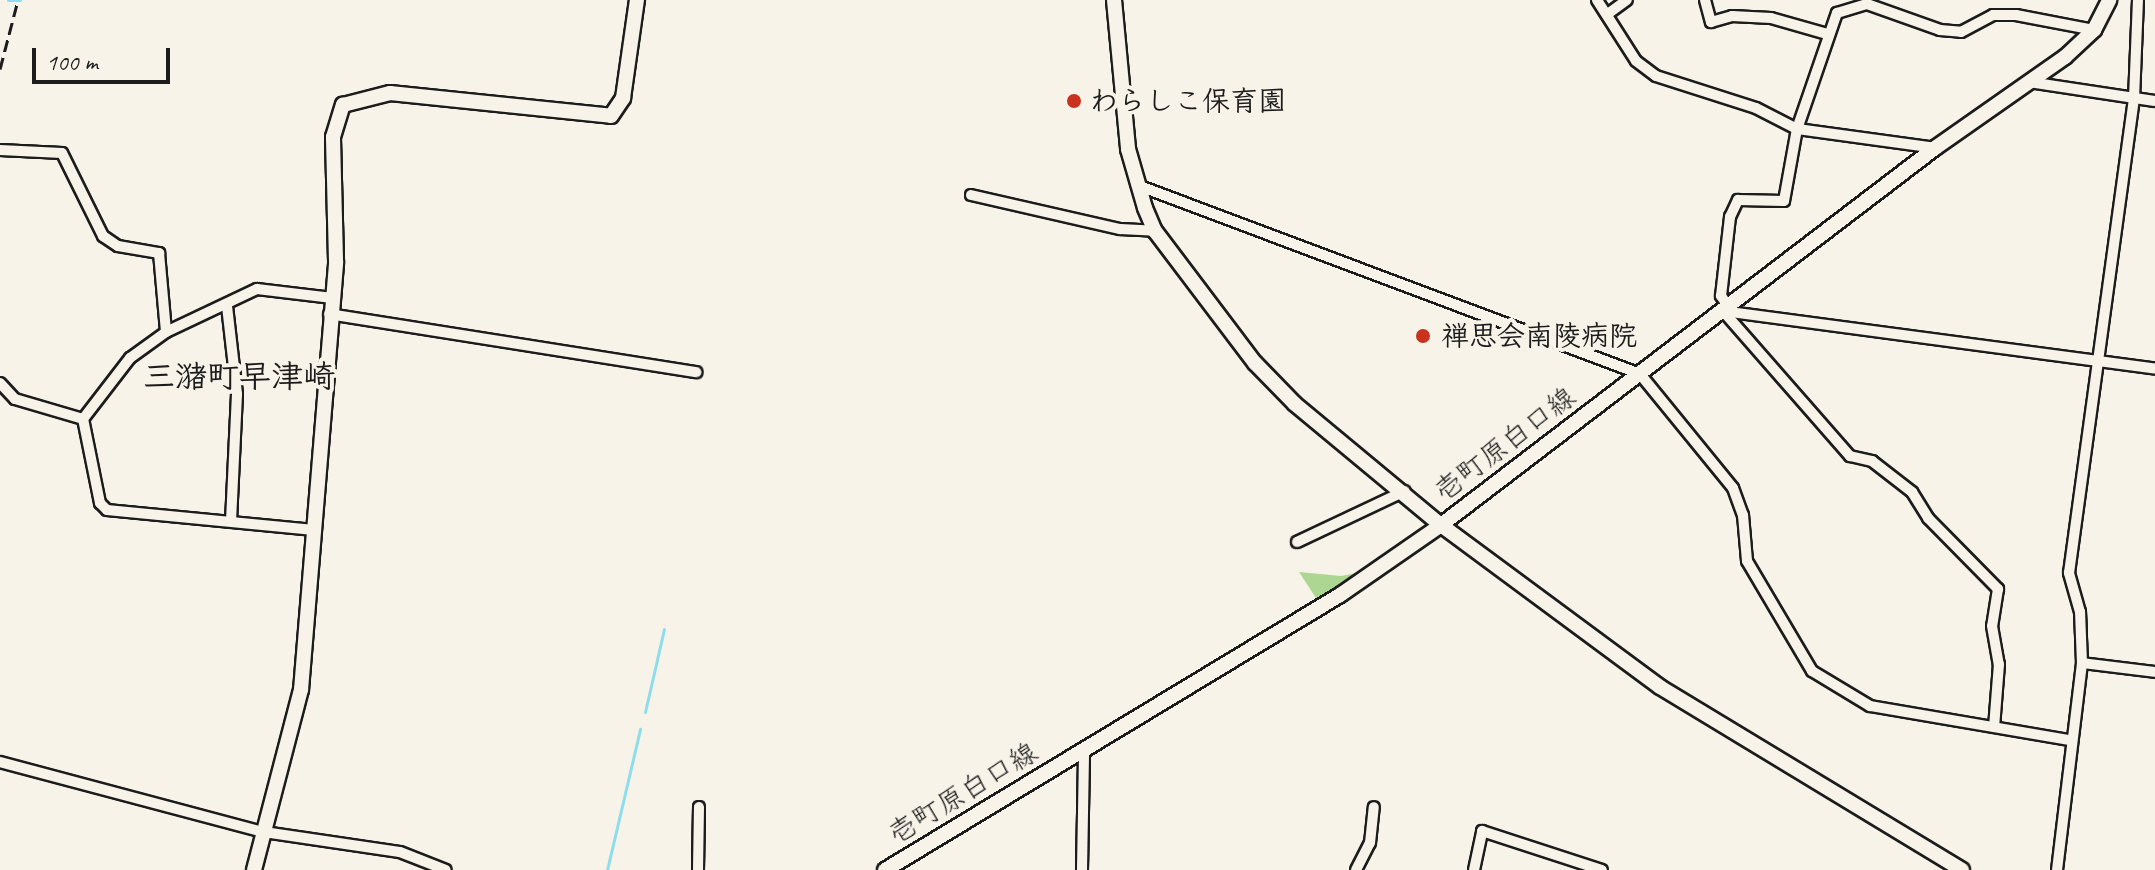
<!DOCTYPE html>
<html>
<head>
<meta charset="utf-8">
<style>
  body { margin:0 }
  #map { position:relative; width:2155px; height:870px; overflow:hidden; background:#f7f3e8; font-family:Caveat,"Klee One",sans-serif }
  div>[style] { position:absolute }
  .green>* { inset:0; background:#aed693 }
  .stream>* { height:3px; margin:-1.5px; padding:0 1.5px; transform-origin:1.5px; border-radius:1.5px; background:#8edded }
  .roads { filter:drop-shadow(2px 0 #1c1c1c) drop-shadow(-2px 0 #1c1c1c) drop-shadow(0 2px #1c1c1c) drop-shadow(0 -2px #1c1c1c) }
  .street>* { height:10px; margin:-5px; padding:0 5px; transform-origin:5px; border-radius:5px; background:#f7f3e8 }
  .secondary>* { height:14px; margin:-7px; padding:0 7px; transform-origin:7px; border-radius:7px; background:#f7f3e8 }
  .rail>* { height:3px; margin-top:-1.5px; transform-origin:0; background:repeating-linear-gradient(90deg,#1c1c1c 0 12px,transparent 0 18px) }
  .dots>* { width:22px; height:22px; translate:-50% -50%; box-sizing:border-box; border:4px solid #f7f3e8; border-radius:50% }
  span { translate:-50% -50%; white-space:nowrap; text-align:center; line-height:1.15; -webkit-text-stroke:8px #f7f3e8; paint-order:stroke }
  .poi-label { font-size:28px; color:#1c1c1c; font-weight:700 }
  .left { translate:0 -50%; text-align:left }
  .street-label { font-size:28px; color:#1c1c1c }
  .quarter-label { font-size:32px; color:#1c1c1c; font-weight:700 }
  .scale { position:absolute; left:32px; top:48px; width:138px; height:36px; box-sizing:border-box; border:4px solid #1c1c1c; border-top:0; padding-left:10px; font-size:24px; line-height:28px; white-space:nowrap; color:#1c1c1c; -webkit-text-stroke:6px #f7f3e8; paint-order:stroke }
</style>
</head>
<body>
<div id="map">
  <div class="green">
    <div style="clip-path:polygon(1299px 572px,1341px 576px,1362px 572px,1318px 601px)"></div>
  </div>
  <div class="stream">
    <div style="left:8px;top:0;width:12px"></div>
    <div style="left:645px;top:712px;width:85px;rotate:-77.1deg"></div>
    <div style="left:607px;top:870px;width:145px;rotate:-76.8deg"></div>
  </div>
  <div class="roads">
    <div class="street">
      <div style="left:1597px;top:0;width:72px;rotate:57.4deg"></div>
      <div style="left:1636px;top:61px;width:25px;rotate:37deg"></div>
      <div style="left:1656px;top:76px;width:105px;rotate:17.7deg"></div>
      <div style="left:1756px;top:108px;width:46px;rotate:27.1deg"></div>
      <div style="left:1797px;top:129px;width:139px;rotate:7.8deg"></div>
      <div style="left:1705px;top:0;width:23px;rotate:75deg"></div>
      <div style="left:1711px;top:22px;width:22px;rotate:-16deg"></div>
      <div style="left:1732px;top:16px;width:39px;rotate:3deg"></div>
      <div style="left:1771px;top:18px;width:58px;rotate:15.9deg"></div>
      <div style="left:1609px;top:13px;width:22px;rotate:-36deg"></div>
      <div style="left:2029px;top:82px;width:127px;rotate:8.6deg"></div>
      <div style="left:0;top:150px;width:62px;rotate:2.8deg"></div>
      <div style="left:62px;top:153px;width:93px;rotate:63.7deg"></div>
      <div style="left:103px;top:236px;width:18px;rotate:34deg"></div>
      <div style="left:118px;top:246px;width:42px;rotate:9.7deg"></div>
      <div style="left:159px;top:253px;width:79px;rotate:84.9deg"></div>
      <div style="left:1137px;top:185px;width:537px;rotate:20.59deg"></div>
      <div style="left:1640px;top:374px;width:147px;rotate:50.8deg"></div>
      <div style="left:1733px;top:488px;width:29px;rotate:70deg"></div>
      <div style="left:1743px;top:515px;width:46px;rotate:85deg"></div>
      <div style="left:1747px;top:561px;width:128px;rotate:59.4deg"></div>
      <div style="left:1812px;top:671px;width:68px;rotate:31.1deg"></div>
      <div style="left:1870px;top:706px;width:202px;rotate:9.7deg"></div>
      <div style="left:971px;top:195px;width:153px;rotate:12.9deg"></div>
      <div style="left:1120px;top:229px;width:35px;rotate:3deg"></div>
      <div style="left:227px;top:306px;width:89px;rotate:83.5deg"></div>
      <div style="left:237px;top:394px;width:127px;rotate:92.7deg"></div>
      <div style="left:1729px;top:307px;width:14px;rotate:-126deg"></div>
      <div style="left:1721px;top:296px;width:80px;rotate:-83.5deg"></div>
      <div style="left:1730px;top:217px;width:19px;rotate:-65deg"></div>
      <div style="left:1738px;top:200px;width:46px;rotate:1.2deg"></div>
      <div style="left:1784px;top:201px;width:73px;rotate:-79.8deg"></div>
      <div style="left:1797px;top:129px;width:123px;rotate:-71deg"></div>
      <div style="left:1837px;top:13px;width:31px;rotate:-17deg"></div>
      <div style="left:1867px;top:4px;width:77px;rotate:19.6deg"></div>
      <div style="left:1940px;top:30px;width:21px;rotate:5deg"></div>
      <div style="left:1961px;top:32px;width:36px;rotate:-28deg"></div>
      <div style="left:1993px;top:15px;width:23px"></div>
      <div style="left:2016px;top:15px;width:79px;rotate:10.9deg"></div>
      <div style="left:1723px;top:311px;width:193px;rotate:48.8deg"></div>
      <div style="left:1850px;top:456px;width:23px;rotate:13deg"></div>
      <div style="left:1872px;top:461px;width:51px;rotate:37.8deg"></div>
      <div style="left:1912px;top:492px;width:31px;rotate:58deg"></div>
      <div style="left:1928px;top:518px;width:100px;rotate:45.4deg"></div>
      <div style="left:1998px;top:589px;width:37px;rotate:99deg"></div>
      <div style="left:1992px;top:626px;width:39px;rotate:80deg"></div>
      <div style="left:1999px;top:664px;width:63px;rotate:94.5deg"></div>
      <div style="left:1723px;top:311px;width:436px;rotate:7.6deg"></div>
      <div style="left:329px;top:314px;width:372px;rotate:9deg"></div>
      <div style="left:0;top:383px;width:22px;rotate:47deg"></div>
      <div style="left:15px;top:399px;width:71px;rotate:16.4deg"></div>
      <div style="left:314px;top:530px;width:208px;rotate:-174.5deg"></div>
      <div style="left:107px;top:510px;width:10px;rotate:-135deg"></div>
      <div style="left:100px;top:503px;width:86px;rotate:-101.4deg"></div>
      <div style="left:83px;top:419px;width:77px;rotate:-52.4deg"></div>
      <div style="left:130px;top:358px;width:44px;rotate:-35.8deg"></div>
      <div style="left:166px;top:332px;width:101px;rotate:-25.3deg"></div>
      <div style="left:257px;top:289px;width:76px;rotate:6.8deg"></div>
      <div style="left:1297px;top:542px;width:119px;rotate:-25.3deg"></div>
      <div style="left:2082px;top:663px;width:74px;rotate:7deg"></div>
      <div style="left:0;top:762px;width:273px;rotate:14.9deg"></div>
      <div style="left:264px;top:832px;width:137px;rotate:8.4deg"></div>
      <div style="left:400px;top:852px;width:49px;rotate:21.4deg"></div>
      <div style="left:698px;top:870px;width:63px;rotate:-89.1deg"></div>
      <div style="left:1082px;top:870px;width:120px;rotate:-89deg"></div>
      <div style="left:1356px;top:870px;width:30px;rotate:-63deg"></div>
      <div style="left:1370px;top:843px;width:36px;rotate:-84deg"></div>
      <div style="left:1474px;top:870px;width:40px;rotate:-78deg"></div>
      <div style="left:1482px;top:831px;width:126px;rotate:18deg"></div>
      <div style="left:2057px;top:870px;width:209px;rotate:-83.1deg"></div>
      <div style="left:2082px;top:663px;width:51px;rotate:-92.2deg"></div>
      <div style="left:2080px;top:612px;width:41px;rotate:-105.8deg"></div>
      <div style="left:2069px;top:573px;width:478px;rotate:-82.2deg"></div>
      <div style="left:2134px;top:99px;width:99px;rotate:-87.7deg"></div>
    </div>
    <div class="secondary">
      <div style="left:1114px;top:0;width:150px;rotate:84.6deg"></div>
      <div style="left:1128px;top:149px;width:61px;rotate:73.9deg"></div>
      <div style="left:1145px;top:208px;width:25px;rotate:67deg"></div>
      <div style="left:1155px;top:231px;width:166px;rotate:52.9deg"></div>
      <div style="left:1255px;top:363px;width:57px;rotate:45.7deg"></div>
      <div style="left:1295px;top:404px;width:190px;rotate:39.7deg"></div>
      <div style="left:1441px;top:525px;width:272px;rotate:36.5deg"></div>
      <div style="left:1660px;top:687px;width:353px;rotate:31.2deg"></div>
      <div style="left:254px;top:870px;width:186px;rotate:-75.4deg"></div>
      <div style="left:301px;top:690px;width:430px;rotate:-85.3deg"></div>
      <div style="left:336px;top:261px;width:124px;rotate:-91.4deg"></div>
      <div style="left:333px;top:137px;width:34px;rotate:-73deg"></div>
      <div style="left:343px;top:105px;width:49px;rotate:-14.3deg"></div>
      <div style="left:390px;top:93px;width:222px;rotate:5.9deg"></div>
      <div style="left:611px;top:116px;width:22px;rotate:-56deg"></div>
      <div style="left:623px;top:98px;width:99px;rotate:-81.9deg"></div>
      <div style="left:885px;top:870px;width:532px;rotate:-31.15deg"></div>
      <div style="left:1340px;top:595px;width:123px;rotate:-34.7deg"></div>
      <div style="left:1441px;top:525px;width:621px;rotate:-37.35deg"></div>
      <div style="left:1935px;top:148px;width:159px;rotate:-35deg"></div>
      <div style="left:2065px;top:57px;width:40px;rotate:-43deg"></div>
      <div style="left:2094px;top:30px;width:34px;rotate:-63deg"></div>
    </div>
  </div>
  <div class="rail">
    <div style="left:0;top:69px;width:71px;rotate:-75.4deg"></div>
  </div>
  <div class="dots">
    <div style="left:1074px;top:101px;background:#c8321e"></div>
    <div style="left:1423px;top:336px;background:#c8321e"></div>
  </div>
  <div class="poi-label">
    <span class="left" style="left:1090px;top:101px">わらしこ保育園</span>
    <span class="left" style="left:1441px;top:336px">禅思会南陵病院</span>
  </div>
  <div class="street-label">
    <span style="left:1505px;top:444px;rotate:-37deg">壱町原白口線</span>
    <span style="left:963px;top:793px;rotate:-31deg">壱町原白口線</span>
  </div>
  <div class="quarter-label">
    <span style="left:239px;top:377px">三潴町早津崎</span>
  </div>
  <div class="scale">100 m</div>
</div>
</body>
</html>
